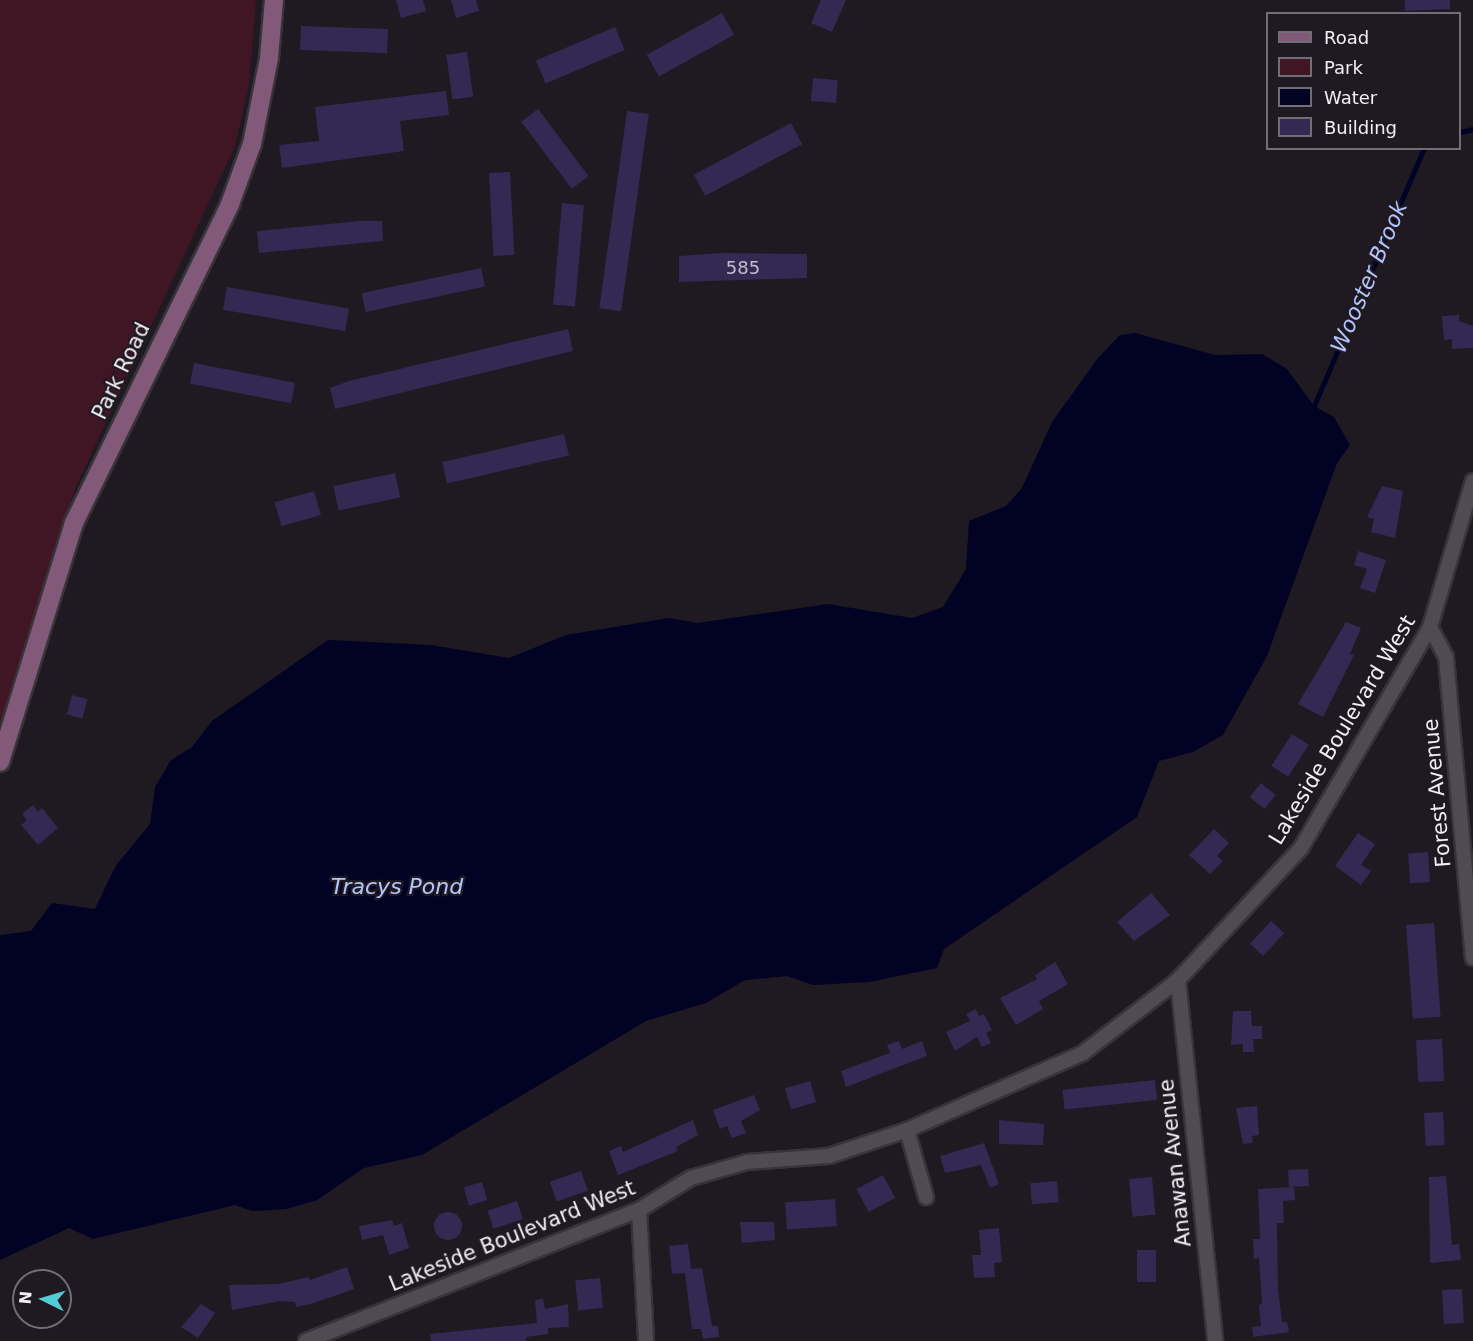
<!DOCTYPE html>
<html>
<head>
<meta charset="utf-8">
<style>
  body { margin:0 }
  #map { position:relative; width:1473px; height:1341px; overflow:hidden; background:#1f1921; font-family:"DejaVu Sans",sans-serif }
  div>[style] { position:absolute }
  .green>* { inset:0; background:#401624 }
  .water>* { inset:0; background:#020224 }
  .stream>* { height:4.5px; margin:-2.25px; padding:0 2.25px; transform-origin:2.25px; border-radius:2.25px; background:#020224 }
  .building>* { inset:0; background:#342953; transform-origin:0 0 }
  .round { border-radius:50% }
  .roads { filter:drop-shadow(2px 0 #373439) drop-shadow(-2px 0 #373439) drop-shadow(0 2px #373439) drop-shadow(0 -2px #373439) }
  .minor>* { height:14px; margin:-7px; padding:0 7px; transform-origin:7px; border-radius:7px; background:#504a52 }
  .secondary>* { height:18px; margin:-9px; padding:0 9px; transform-origin:9px; border-radius:9px; background:#825979 }
  span { translate:-50% -50%; white-space:nowrap; text-align:center; line-height:1.15; -webkit-text-stroke:4.5px #1f1921; paint-order:stroke }
  .number-label { font-size:18px; color:#c2bdcb }
  .number-label span { -webkit-text-stroke-width:0 }
  .street-label { font-size:21px; color:#f2eef3 }
  .water-label { font-size:22px; color:#b3c4fd; font-style:italic }
  .legend { position:absolute; left:1266px; top:12px; width:195px; height:138px; box-sizing:border-box; background:#1f1921; border:2px solid #736e75; margin:0; padding:8px 10px; list-style:none; font-size:18px; color:#f2eef3 }
  .legend li { display:flex; align-items:center; gap:12px; height:30px }
  .legend b { width:30px; border:2px solid #736e75 }
  .north { position:absolute; left:12px; top:1269px; width:60px; height:60px; box-sizing:border-box; background:#1f1921; border:2px solid #736e75; border-radius:50%; rotate:275deg; font-size:16px; font-weight:700; line-height:24px; text-align:center; color:#f2eef3 }
  .north::after { content:''; display:block; margin:auto; width:21px; height:27px; background:#52ccd6; clip-path:polygon(50% 0,100% 100%,50% 72%,0 100%) }
</style>
</head>
<body>
<div id="map">
  <div class="green">
    <div style="clip-path:polygon(0 0,256px 0,249px 85px,235px 146px,75px 489px,0 725px)"></div>
  </div>
  <div class="water">
    <div style="clip-path:polygon(1135px 333px,1215px 355px,1262px 354px,1287px 369px,1314px 406px,1334px 417px,1350px 445px,1337px 463px,1267px 656px,1223px 735px,1193px 752px,1159px 761px,1137px 817px,944px 949px,937px 968px,869px 982px,813px 985px,787px 976px,745px 980px,706px 1003px,646px 1021px,422px 1155px,364px 1168px,317px 1200px,287px 1209px,252px 1211px,235px 1205px,93px 1239px,69px 1228px,0 1260px,0 935px,31px 931px,52px 903px,95px 909px,115px 867px,150px 824px,155px 787px,171px 760px,192px 747px,212px 721px,328px 640px,431px 645px,509px 658px,566px 635px,669px 618px,698px 623px,828px 604px,912px 618px,943px 607px,966px 569px,969px 521px,1006px 506px,1022px 488px,1052px 422px,1098px 358px,1120px 335px)"></div>
  </div>
  <div class="stream">
    <div style="left:1460px;top:132px;width:13px;rotate:-13deg"></div>
    <div style="left:1314px;top:406px;width:280px;rotate:-66.9deg"></div>
  </div>
  <div class="building">
    <div style="clip-path:polygon(396px 0,423px 0,426px 11px,401px 18px)"></div>
    <div style="clip-path:polygon(451px 0,476px 0,479px 11px,456px 18px)"></div>
    <div style="clip-path:polygon(821px 0,846px 0,832px 32px,811px 23px)"></div>
    <div style="clip-path:polygon(1405px 0,1450px 0,1450px 9px,1405px 11px)"></div>
    <div style="left:722px;top:13px;width:25px;height:86px;rotate:61deg"></div>
    <div style="left:301px;top:26px;width:87px;height:24px;rotate:2deg"></div>
    <div style="left:615px;top:27px;width:25px;height:86px;rotate:67deg"></div>
    <div style="left:467px;top:52px;width:45px;height:21px;rotate:82deg"></div>
    <div style="left:813px;top:78px;width:25px;height:23px;rotate:5deg"></div>
    <div style="clip-path:polygon(446px 91px,449px 115px,400px 121px,404px 151px,282px 168px,279px 145px,319px 141px,315px 107px)"></div>
    <div style="left:538px;top:109px;width:84px;height:21px;rotate:53deg"></div>
    <div style="left:627px;top:111px;width:22px;height:199px;rotate:8deg"></div>
    <div style="left:791px;top:123px;width:24px;height:110px;rotate:62deg"></div>
    <div style="left:510px;top:172px;width:83px;height:21px;rotate:87deg"></div>
    <div style="left:562px;top:203px;width:22px;height:102px;rotate:5deg"></div>
    <div style="clip-path:polygon(360px 221px,382px 221px,383px 241px,259px 253px,257px 231px)"></div>
    <div style="clip-path:polygon(722px 253px,807px 254px,807px 278px,679px 282px,679px 256px)"></div>
    <div style="left:481px;top:268px;width:19px;height:122px;rotate:78deg"></div>
    <div style="left:227px;top:287px;width:124px;height:23px;rotate:10deg"></div>
    <div style="clip-path:polygon(1459px 315px,1459px 321px,1473px 326px,1473px 348px,1452px 349px,1452px 339px,1444px 340px,1442px 316px)"></div>
    <div style="clip-path:polygon(568px 329px,573px 351px,335px 409px,330px 388px,349px 381px)"></div>
    <div style="left:194px;top:363px;width:103px;height:21px;rotate:11deg"></div>
    <div style="left:564px;top:434px;width:22px;height:125px;rotate:77deg"></div>
    <div style="left:395px;top:473px;width:25px;height:63px;rotate:78deg"></div>
    <div style="clip-path:polygon(1382px 486px,1403px 491px,1395px 538px,1371px 532px,1374px 519px,1367px 517px)"></div>
    <div style="left:314px;top:491px;width:25px;height:41px;rotate:74deg"></div>
    <div style="clip-path:polygon(1358px 551px,1386px 560px,1375px 593px,1360px 588px,1367px 569px,1354px 565px)"></div>
    <div style="clip-path:polygon(1346px 622px,1361px 628px,1350px 654px,1354px 655px,1323px 717px,1298px 704px)"></div>
    <div style="left:72px;top:695px;width:16px;height:20px;rotate:15deg"></div>
    <div style="left:1292px;top:734px;width:20px;height:38px;rotate:33deg"></div>
    <div style="left:1261px;top:783px;width:19px;height:18px;rotate:39deg"></div>
    <div style="clip-path:polygon(33px 805px,38px 812px,42px 808px,58px 828px,38px 845px,21px 825px,27px 820px,22px 814px)"></div>
    <div style="clip-path:polygon(1214px 829px,1229px 843px,1217px 856px,1223px 861px,1210px 874px,1189px 855px)"></div>
    <div style="clip-path:polygon(1358px 833px,1375px 844px,1361px 865px,1371px 871px,1361px 885px,1335px 866px)"></div>
    <div style="left:1428px;top:852px;width:30px;height:20px;rotate:86deg"></div>
    <div style="clip-path:polygon(1151px 893px,1170px 915px,1134px 941px,1117px 922px)"></div>
    <div style="left:1271px;top:921px;width:18px;height:31px;rotate:43deg"></div>
    <div style="left:1434px;top:923px;width:94px;height:28px;rotate:86deg"></div>
    <div style="clip-path:polygon(1055px 962px,1068px 984px,1039px 1001px,1043px 1009px,1016px 1025px,1000px 998px,1037px 979px,1035px 975px)"></div>
    <div style="clip-path:polygon(976px 1009px,979px 1016px,984px 1014px,992px 1030px,986px 1033px,991px 1043px,982px 1047px,977px 1037px,955px 1051px,946px 1032px,970px 1021px,966px 1014px)"></div>
    <div style="clip-path:polygon(1233px 1011px,1251px 1011px,1252px 1026px,1262px 1026px,1262px 1039px,1253px 1039px,1254px 1052px,1243px 1052px,1243px 1044px,1231px 1045px)"></div>
    <div style="left:1442px;top:1039px;width:42px;height:26px;rotate:87deg"></div>
    <div style="clip-path:polygon(899px 1041px,902px 1049px,922px 1041px,927px 1056px,846px 1087px,841px 1071px,890px 1053px,887px 1045px)"></div>
    <div style="left:1155px;top:1080px;width:20px;height:93px;rotate:84deg"></div>
    <div style="left:810px;top:1081px;width:22px;height:26px;rotate:74deg"></div>
    <div style="clip-path:polygon(754px 1095px,760px 1110px,741px 1121px,746px 1133px,732px 1138px,727px 1126px,720px 1129px,713px 1110px)"></div>
    <div style="clip-path:polygon(1257px 1106px,1259px 1135px,1252px 1136px,1253px 1143px,1243px 1144px,1236px 1108px)"></div>
    <div style="left:1443px;top:1112px;width:33px;height:19px;rotate:87deg"></div>
    <div style="clip-path:polygon(693px 1120px,698px 1135px,676px 1147px,678px 1151px,618px 1175px,609px 1151px,621px 1146px,623px 1152px)"></div>
    <div style="clip-path:polygon(999px 1120px,1044px 1124px,1043px 1145px,999px 1144px)"></div>
    <div style="clip-path:polygon(984px 1143px,999px 1184px,990px 1188px,981px 1165px,945px 1173px,940px 1156px)"></div>
    <div style="left:1308px;top:1169px;width:17px;height:20px;rotate:87deg"></div>
    <div style="left:581px;top:1171px;width:21px;height:33px;rotate:71deg"></div>
    <div style="left:883px;top:1175px;width:26px;height:30px;rotate:62deg"></div>
    <div style="clip-path:polygon(1446px 1176px,1452px 1245px,1459px 1244px,1461px 1260px,1430px 1263px,1429px 1177px)"></div>
    <div style="left:1152px;top:1177px;width:38px;height:23px;rotate:85deg"></div>
    <div style="left:1057px;top:1181px;width:21px;height:27px;rotate:85deg"></div>
    <div style="left:482px;top:1182px;width:19px;height:19px;rotate:74deg"></div>
    <div style="clip-path:polygon(1294px 1187px,1295px 1200px,1283px 1201px,1284px 1223px,1277px 1223px,1278px 1289px,1282px 1322px,1287px 1322px,1289px 1332px,1253px 1337px,1252px 1327px,1261px 1326px,1259px 1305px,1262px 1304px,1259px 1258px,1254px 1259px,1253px 1239px,1260px 1239px,1258px 1189px)"></div>
    <div style="left:835px;top:1199px;width:27px;height:50px;rotate:86deg"></div>
    <div style="left:517px;top:1201px;width:19px;height:31px;rotate:72deg"></div>
    <div class="round" style="left:434px;top:1212px;width:28px;height:28px"></div>
    <div style="clip-path:polygon(392px 1220px,394px 1226px,402px 1223px,409px 1248px,389px 1255px,383px 1235px,362px 1240px,359px 1226px)"></div>
    <div style="clip-path:polygon(740px 1222px,774px 1222px,775px 1240px,742px 1243px)"></div>
    <div style="clip-path:polygon(999px 1228px,1002px 1262px,994px 1263px,995px 1277px,974px 1278px,972px 1255px,981px 1255px,979px 1230px)"></div>
    <div style="clip-path:polygon(688px 1244px,691px 1269px,702px 1268px,712px 1326px,718px 1326px,719px 1337px,703px 1339px,701px 1329px,692px 1329px,685px 1273px,672px 1274px,669px 1246px)"></div>
    <div style="left:1137px;top:1250px;width:19px;height:32px"></div>
    <div style="clip-path:polygon(347px 1267px,354px 1289px,311px 1304px,296px 1307px,295px 1302px,280px 1301px,232px 1310px,229px 1285px,278px 1284px,309px 1277px,310px 1280px)"></div>
    <div style="left:600px;top:1278px;width:30px;height:25px;rotate:84deg"></div>
    <div style="left:1462px;top:1289px;width:34px;height:20px;rotate:87deg"></div>
    <div style="clip-path:polygon(543px 1299px,545px 1309px,568px 1304px,569px 1327px,548px 1328px,548px 1334px,526px 1337px,526px 1341px,431px 1341px,430px 1334px,537px 1323px,535px 1300px)"></div>
    <div style="clip-path:polygon(201px 1304px,215px 1313px,198px 1338px,181px 1327px)"></div>
  </div>
  <div class="roads">
    <div class="minor">
      <div style="left:1430px;top:627px;width:34px;rotate:62deg"></div>
      <div style="left:1446px;top:657px;width:302px;rotate:84.9deg"></div>
      <div style="left:1178px;top:980px;width:363px;rotate:84.1deg"></div>
      <div style="left:907px;top:1130px;width:70px;rotate:74.2deg"></div>
      <div style="left:639px;top:1210px;width:131px;rotate:86.9deg"></div>
      <div style="left:306px;top:1341px;width:358px;rotate:-21.5deg"></div>
      <div style="left:639px;top:1210px;width:61px;rotate:-31.6deg"></div>
      <div style="left:691px;top:1178px;width:58px;rotate:-15.9deg"></div>
      <div style="left:747px;top:1162px;width:82px;rotate:-4.2deg"></div>
      <div style="left:829px;top:1156px;width:82px;rotate:-18.4deg"></div>
      <div style="left:907px;top:1130px;width:192px;rotate:-23.6deg"></div>
      <div style="left:1083px;top:1053px;width:120px;rotate:-37.5deg"></div>
      <div style="left:1178px;top:980px;width:180px;rotate:-47deg"></div>
      <div style="left:1301px;top:848px;width:256px;rotate:-59.7deg"></div>
      <div style="left:1430px;top:627px;width:152px;rotate:-73.6deg"></div>
    </div>
    <div class="secondary">
      <div style="left:0;top:762px;width:250px;rotate:-72.8deg"></div>
      <div style="left:74px;top:523px;width:355px;rotate:-63.9deg"></div>
      <div style="left:230px;top:204px;width:64px;rotate:-69.9deg"></div>
      <div style="left:252px;top:144px;width:88px;rotate:-78.8deg"></div>
      <div style="left:269px;top:58px;width:58px;rotate:-85.1deg"></div>
    </div>
  </div>
  <div class="number-label">
    <span style="left:743px;top:268px">585</span>
  </div>
  <div class="street-label">
    <span style="left:121px;top:371px;rotate:-64deg">Park Road</span>
    <span style="left:1342px;top:730px;rotate:-59deg">Lakeside Boulevard West</span>
    <span style="left:1437px;top:793px;rotate:-95deg">Forest Avenue</span>
    <span style="left:1175px;top:1163px;rotate:-96deg">Anawan Avenue</span>
    <span style="left:512px;top:1236px;rotate:-22deg">Lakeside Boulevard West</span>
  </div>
  <div class="water-label">
    <span style="left:1369px;top:277px;rotate:-67deg">Wooster Brook</span>
    <span style="left:397px;top:887px">Tracys Pond</span>
  </div>
  <ul class="legend">
  <li><b style="height:8px;background:#825979"></b>Road</li>
  <li><b style="height:16px;background:#401624"></b>Park</li>
  <li><b style="height:16px;background:#020224"></b>Water</li>
  <li><b style="height:16px;background:#342953"></b>Building</li>
  </ul>
  <div class="north">N</div>
</div>
</body>
</html>
